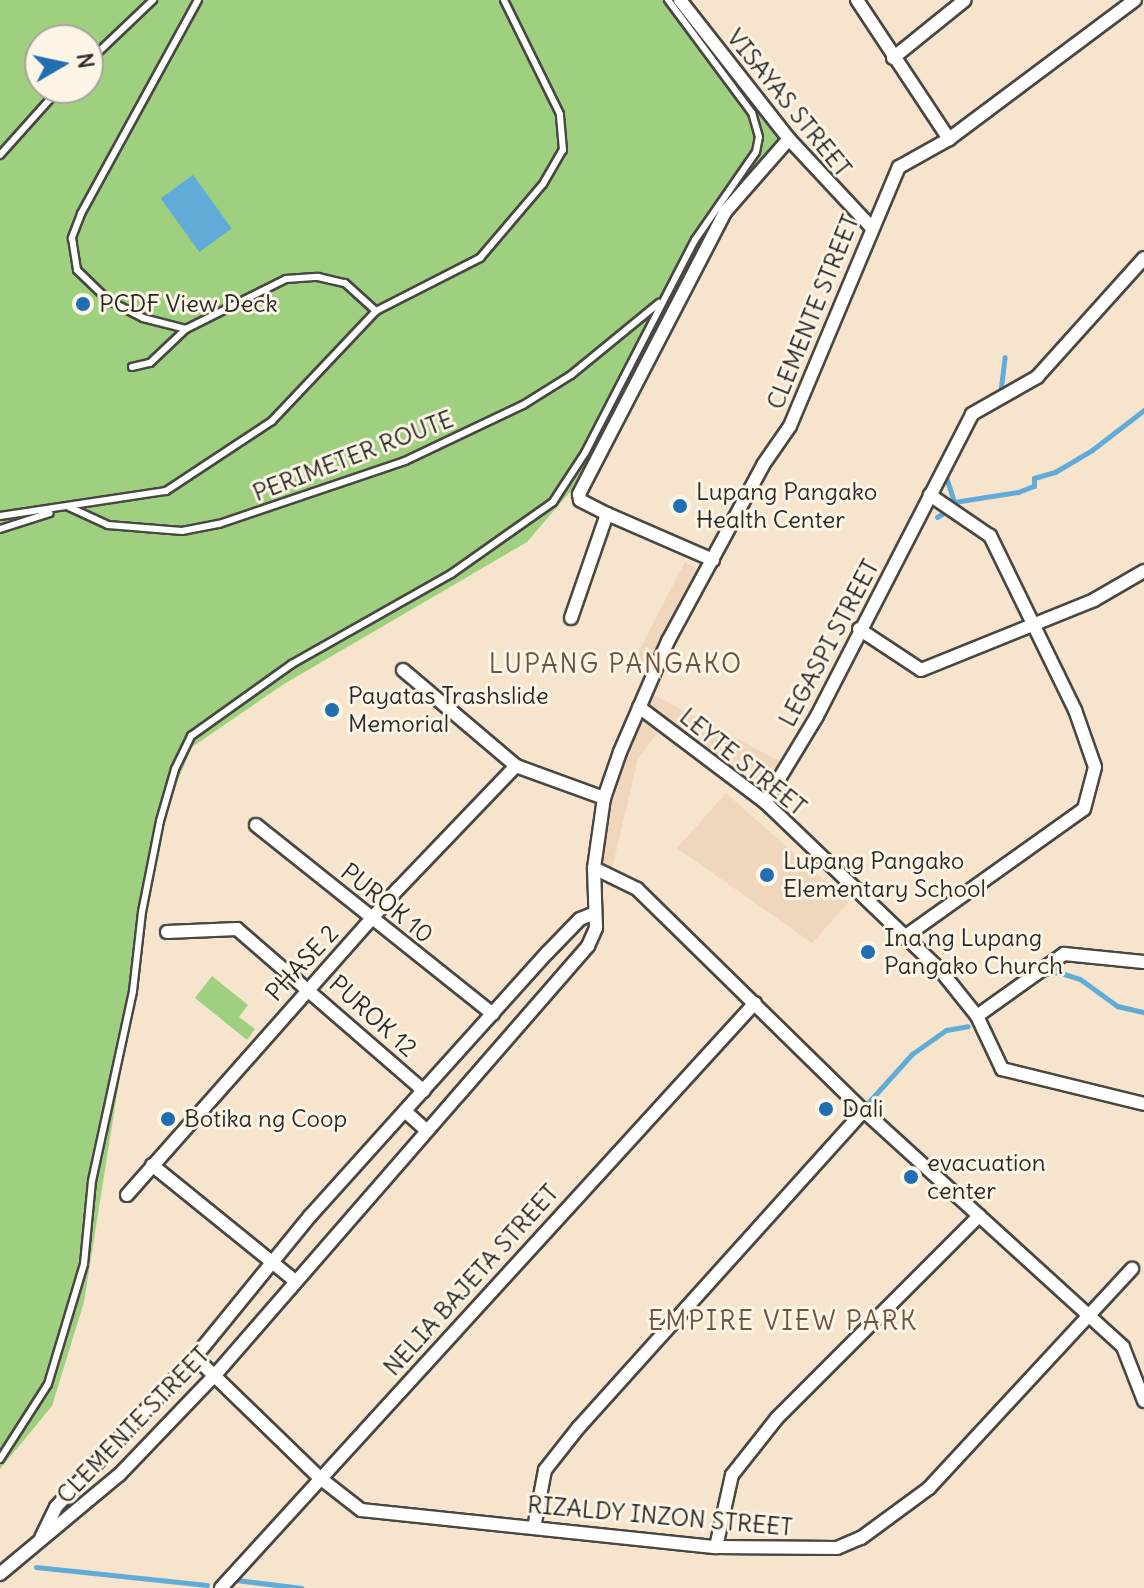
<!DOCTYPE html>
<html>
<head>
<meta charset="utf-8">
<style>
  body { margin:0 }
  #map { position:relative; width:1144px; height:1588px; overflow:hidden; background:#f6e5cc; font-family:Delius,sans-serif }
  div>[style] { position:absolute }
  .built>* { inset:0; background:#f0d6bc }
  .green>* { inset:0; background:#9fd080 }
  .water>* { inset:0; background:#61abd9; transform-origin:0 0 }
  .stream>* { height:5px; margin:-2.5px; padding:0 2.5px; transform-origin:2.5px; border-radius:2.5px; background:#61abd9 }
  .roads { filter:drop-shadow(2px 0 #494743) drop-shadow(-2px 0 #494743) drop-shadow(0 2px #494743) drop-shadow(0 -2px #494743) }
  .service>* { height:6px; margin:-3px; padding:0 3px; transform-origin:3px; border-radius:3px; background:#fff }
  .minor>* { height:12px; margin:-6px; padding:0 6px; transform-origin:6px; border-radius:6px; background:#fff }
  .dots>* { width:22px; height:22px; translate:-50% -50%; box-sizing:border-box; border:4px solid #fcf5e5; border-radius:50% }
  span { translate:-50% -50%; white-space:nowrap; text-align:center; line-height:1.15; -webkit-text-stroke:6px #fcf5e5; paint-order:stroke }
  .street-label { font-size:24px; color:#2b2b2b }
  .poi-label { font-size:24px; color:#2b2b2b }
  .left { translate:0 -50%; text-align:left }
  .neighbourhood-label { font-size:26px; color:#6f5446; letter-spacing:2px }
  .north { position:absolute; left:24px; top:24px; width:80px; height:80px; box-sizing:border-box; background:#fcf5e5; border:2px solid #a8a49b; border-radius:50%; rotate:81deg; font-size:22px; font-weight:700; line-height:32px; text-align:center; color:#2b2b2b }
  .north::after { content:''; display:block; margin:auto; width:28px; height:36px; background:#1f6fb2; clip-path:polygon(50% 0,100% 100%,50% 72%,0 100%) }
</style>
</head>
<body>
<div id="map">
  <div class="built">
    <div style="clip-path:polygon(685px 562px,698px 570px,648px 672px,632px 664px)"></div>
    <div style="clip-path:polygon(654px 695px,785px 764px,767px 787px,648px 710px)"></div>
    <div style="clip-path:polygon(644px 714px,661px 728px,638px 759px,612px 869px,599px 864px,624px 749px)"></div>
    <div style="clip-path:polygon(726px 793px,849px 902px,812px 943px,677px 848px)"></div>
  </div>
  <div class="green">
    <div style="clip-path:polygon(evenodd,0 0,674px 0,781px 139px,722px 211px,570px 492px,527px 542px,284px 684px,192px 747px,170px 799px,148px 899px,84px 1302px,52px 1406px,0 1469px,0 0,40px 40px,88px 40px,88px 88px,40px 88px,40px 40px)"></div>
    <div style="clip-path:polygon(212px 976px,248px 1005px,239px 1017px,255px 1029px,247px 1040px,195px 998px)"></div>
  </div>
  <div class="water">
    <div style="left:193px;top:175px;width:66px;height:40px;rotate:54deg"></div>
  </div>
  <div class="stream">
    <div style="left:1000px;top:395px;width:38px;rotate:-83deg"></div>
    <div style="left:946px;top:477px;width:26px;rotate:72deg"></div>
    <div style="left:954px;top:502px;width:65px;rotate:-8.9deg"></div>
    <div style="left:1018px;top:492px;width:17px;rotate:-21deg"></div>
    <div style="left:1034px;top:486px;width:8px;rotate:-90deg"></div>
    <div style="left:1034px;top:478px;width:22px;rotate:-16deg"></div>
    <div style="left:1055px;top:472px;width:43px;rotate:-30.7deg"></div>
    <div style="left:1092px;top:450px;width:66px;rotate:-37.6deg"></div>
    <div style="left:937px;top:517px;width:6px;rotate:-31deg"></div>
    <div style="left:1040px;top:975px;width:18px;rotate:-9deg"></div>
    <div style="left:1058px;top:972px;width:23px;rotate:18deg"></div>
    <div style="left:1080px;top:979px;width:46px;rotate:36.1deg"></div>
    <div style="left:1117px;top:1006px;width:28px;rotate:13deg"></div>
    <div style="left:866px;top:1105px;width:69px;rotate:-48deg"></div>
    <div style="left:912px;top:1054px;width:42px;rotate:-35.2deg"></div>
    <div style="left:946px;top:1030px;width:22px;rotate:-10deg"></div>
    <div style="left:36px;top:1567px;width:172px;rotate:6deg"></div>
    <div style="left:236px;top:1580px;width:66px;rotate:6.9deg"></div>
  </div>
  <div class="roads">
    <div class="service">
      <div style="left:198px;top:0;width:244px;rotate:118.7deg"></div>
      <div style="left:81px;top:214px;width:26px;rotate:111deg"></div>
      <div style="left:72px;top:238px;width:32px;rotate:81deg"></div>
      <div style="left:77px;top:270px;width:43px;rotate:44.1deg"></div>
      <div style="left:108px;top:300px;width:39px;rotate:27deg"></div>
      <div style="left:143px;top:318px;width:44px;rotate:14.3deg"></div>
      <div style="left:186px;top:329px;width:112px;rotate:-26.6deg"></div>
      <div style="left:286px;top:279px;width:32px;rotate:-4deg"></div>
      <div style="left:318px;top:277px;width:28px;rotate:13deg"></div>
      <div style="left:345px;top:283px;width:42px;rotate:42.1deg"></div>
      <div style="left:88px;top:62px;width:90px;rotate:-43.6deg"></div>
      <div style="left:0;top:155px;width:90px;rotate:-48.2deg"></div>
      <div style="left:132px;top:367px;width:18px;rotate:-13deg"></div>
      <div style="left:150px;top:363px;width:50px;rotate:-43.4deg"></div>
      <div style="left:69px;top:507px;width:43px;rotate:24.8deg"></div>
      <div style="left:108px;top:525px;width:74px;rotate:4.6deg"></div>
      <div style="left:182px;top:531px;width:38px;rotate:-11deg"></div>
      <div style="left:219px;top:524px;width:196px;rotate:-18.7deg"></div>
      <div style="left:405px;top:461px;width:131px;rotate:-25.4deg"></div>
      <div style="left:523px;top:405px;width:57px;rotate:-32deg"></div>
      <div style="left:571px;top:375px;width:114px;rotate:-39.3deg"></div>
      <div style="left:0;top:516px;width:168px;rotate:-8.6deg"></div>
      <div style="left:166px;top:491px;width:127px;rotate:-33.4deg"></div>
      <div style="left:272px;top:421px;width:151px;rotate:-46.6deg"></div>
      <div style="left:376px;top:311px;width:117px;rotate:-27deg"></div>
      <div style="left:480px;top:258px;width:97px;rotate:-49.6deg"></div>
      <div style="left:543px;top:184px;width:39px;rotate:-60deg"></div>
      <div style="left:563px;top:150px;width:36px;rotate:-95deg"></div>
      <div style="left:560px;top:114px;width:127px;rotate:-116.2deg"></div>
      <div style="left:0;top:529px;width:52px;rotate:-17.7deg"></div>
      <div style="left:0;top:1459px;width:89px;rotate:-57.4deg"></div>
      <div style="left:48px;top:1384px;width:125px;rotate:-73.3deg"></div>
      <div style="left:84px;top:1264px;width:83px;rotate:-84.5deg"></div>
      <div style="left:92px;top:1181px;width:194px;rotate:-77.8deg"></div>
      <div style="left:133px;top:991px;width:80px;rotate:-83.5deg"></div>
      <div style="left:142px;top:912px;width:93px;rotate:-78.8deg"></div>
      <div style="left:160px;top:821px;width:54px;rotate:-73.9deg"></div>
      <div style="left:175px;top:769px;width:37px;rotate:-64deg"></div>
      <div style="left:191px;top:736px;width:124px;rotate:-35.5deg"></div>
      <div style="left:292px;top:664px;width:183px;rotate:-29.5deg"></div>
      <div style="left:451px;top:574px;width:125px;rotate:-35.2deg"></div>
      <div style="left:553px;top:502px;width:59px;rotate:-56.9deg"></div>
      <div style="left:585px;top:453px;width:240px;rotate:-62.7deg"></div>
      <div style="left:695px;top:240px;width:107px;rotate:-55.3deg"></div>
      <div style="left:756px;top:152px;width:15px;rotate:-79deg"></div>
      <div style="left:759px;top:137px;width:25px;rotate:-106deg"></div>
      <div style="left:752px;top:113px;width:141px;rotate:-126.6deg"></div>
    </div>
    <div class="minor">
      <div style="left:680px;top:0;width:177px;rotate:51.9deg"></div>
      <div style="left:789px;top:139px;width:120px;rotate:47deg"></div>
      <div style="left:857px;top:0;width:167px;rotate:56.5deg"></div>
      <div style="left:893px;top:58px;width:92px;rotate:-38.9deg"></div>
      <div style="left:713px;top:560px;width:116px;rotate:-156.5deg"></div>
      <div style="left:607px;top:514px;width:30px;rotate:-153deg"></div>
      <div style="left:580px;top:500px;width:6px;rotate:-99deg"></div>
      <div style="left:579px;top:494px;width:318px;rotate:-62.6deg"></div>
      <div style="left:725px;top:212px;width:97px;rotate:-48.8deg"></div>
      <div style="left:571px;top:618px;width:110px;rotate:-70.9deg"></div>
      <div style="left:859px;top:629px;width:74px;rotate:33.5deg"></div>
      <div style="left:921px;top:670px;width:187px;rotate:-22deg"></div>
      <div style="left:1094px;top:600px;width:58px;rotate:-30.1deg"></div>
      <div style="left:403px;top:670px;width:148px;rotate:40.3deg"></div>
      <div style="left:516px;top:766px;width:94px;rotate:20deg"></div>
      <div style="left:639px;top:707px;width:158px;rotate:37deg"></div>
      <div style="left:765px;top:802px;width:244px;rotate:43.8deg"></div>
      <div style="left:941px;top:971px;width:58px;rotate:51.3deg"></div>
      <div style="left:977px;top:1016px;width:59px;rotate:64.7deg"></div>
      <div style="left:1002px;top:1069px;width:146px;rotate:13.8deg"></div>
      <div style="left:765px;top:802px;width:100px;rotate:-58.8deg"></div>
      <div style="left:817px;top:716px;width:339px;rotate:-62.8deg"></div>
      <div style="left:972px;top:414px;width:75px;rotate:-29.6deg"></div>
      <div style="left:1037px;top:377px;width:160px;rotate:-48deg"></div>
      <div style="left:256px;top:825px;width:303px;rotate:38.6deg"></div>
      <div style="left:594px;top:868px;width:48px;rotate:26deg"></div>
      <div style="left:637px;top:889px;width:318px;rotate:44.4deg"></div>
      <div style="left:864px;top:1111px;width:350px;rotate:42.3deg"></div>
      <div style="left:1123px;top:1347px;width:58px;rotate:68.7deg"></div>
      <div style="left:167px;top:932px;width:70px;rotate:-2.5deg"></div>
      <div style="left:237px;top:929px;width:247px;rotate:40.9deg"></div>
      <div style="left:903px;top:938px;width:222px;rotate:-35.5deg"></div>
      <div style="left:1084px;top:809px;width:43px;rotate:-75.3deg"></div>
      <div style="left:1095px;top:767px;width:60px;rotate:-109.3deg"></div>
      <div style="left:1075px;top:710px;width:194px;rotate:-116deg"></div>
      <div style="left:990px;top:536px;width:73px;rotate:-145.7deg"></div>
      <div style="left:977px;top:1016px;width:107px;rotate:-35.5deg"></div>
      <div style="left:1064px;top:954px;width:80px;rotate:5.7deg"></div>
      <div style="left:406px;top:1112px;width:28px;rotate:42deg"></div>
      <div style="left:152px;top:1165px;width:181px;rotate:39deg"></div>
      <div style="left:127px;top:1195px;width:409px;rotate:-48.5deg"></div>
      <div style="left:398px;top:889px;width:170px;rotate:-46.2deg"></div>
      <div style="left:195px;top:1357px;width:174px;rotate:44.1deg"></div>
      <div style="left:320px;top:1478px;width:52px;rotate:38deg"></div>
      <div style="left:361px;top:1510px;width:357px;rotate:6deg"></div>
      <div style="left:716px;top:1547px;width:121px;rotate:0.5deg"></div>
      <div style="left:837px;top:1548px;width:26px;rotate:-23deg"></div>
      <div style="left:861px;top:1538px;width:84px;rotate:-36.3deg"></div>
      <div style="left:929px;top:1488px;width:299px;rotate:-47.2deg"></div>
      <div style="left:534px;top:1528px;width:59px;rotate:-79.3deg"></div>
      <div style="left:545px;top:1470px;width:55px;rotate:-51.7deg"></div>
      <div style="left:579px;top:1427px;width:426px;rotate:-48deg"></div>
      <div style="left:41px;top:1538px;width:34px;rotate:-64deg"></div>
      <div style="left:56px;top:1507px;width:205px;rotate:-47.2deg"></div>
      <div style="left:195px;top:1357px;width:182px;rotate:-50.8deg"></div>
      <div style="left:310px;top:1216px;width:354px;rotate:-48deg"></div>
      <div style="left:547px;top:953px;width:47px;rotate:-45.9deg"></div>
      <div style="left:580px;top:919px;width:16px;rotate:-22deg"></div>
      <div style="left:716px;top:1547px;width:74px;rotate:-77.5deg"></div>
      <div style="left:732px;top:1475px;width:73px;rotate:-51.7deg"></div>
      <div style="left:777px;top:1418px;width:286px;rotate:-45deg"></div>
      <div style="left:0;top:1574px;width:155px;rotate:-39.8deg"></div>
      <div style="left:119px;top:1475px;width:139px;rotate:-46.2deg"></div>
      <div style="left:215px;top:1375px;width:568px;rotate:-48.99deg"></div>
      <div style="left:588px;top:946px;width:20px;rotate:-66deg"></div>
      <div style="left:596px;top:928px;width:60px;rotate:-91.9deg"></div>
      <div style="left:594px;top:868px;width:71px;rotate:-81.9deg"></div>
      <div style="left:604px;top:798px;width:49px;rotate:-70.8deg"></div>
      <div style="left:620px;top:752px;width:121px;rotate:-66.6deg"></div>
      <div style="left:668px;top:641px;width:200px;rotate:-61.6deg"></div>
      <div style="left:763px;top:465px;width:47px;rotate:-55.3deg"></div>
      <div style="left:790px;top:426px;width:281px;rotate:-67.2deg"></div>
      <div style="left:899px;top:167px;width:57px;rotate:-29.2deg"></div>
      <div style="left:949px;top:139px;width:232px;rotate:-36.8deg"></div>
      <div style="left:221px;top:1588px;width:792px;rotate:-47.61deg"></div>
    </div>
  </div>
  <div class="dots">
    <div style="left:83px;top:304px;background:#1f6fb2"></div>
    <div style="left:680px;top:506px;background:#1f6fb2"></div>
    <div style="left:332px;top:710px;background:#1f6fb2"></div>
    <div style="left:767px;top:875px;background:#1f6fb2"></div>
    <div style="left:868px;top:952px;background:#1f6fb2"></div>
    <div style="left:826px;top:1109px;background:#1f6fb2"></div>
    <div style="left:168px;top:1119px;background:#1f6fb2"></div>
    <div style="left:911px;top:1177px;background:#1f6fb2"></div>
  </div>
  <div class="street-label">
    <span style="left:789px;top:103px;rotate:51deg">VISAYAS STREET</span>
    <span style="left:813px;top:312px;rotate:-68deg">CLEMENTE STREET</span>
    <span style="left:353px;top:456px;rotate:-21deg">PERIMETER ROUTE</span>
    <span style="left:829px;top:643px;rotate:-62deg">LEGASPI STREET</span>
    <span style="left:743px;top:762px;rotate:39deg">LEYTE STREET</span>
    <span style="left:387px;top:903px;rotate:39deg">PUROK 10</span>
    <span style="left:302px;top:963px;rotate:-47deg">PHASE 2</span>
    <span style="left:373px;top:1016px;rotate:42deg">PUROK 12</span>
    <span style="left:471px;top:1280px;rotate:-48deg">NELIA BAJETA STREET</span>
    <span style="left:133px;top:1425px;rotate:-46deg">CLEMENTE STREET</span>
    <span style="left:660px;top:1516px;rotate:5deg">RIZALDY INZON STREET</span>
  </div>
  <div class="poi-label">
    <span class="left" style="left:99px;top:304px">PCDF View Deck</span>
    <span class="left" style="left:696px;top:506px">Lupang Pangako<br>Health Center</span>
    <span class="left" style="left:348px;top:710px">Payatas Trashslide<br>Memorial</span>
    <span class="left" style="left:783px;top:875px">Lupang Pangako<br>Elementary School</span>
    <span class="left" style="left:884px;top:952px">Ina ng Lupang<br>Pangako Church</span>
    <span class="left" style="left:842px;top:1109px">Dali</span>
    <span class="left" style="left:184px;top:1119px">Botika ng Coop</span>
    <span class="left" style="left:927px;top:1177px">evacuation<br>center</span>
  </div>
  <div class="neighbourhood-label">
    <span style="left:616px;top:664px">LUPANG PANGAKO</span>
    <span style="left:783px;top:1321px">EMPIRE VIEW PARK</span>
  </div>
  <div class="north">N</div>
</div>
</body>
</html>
